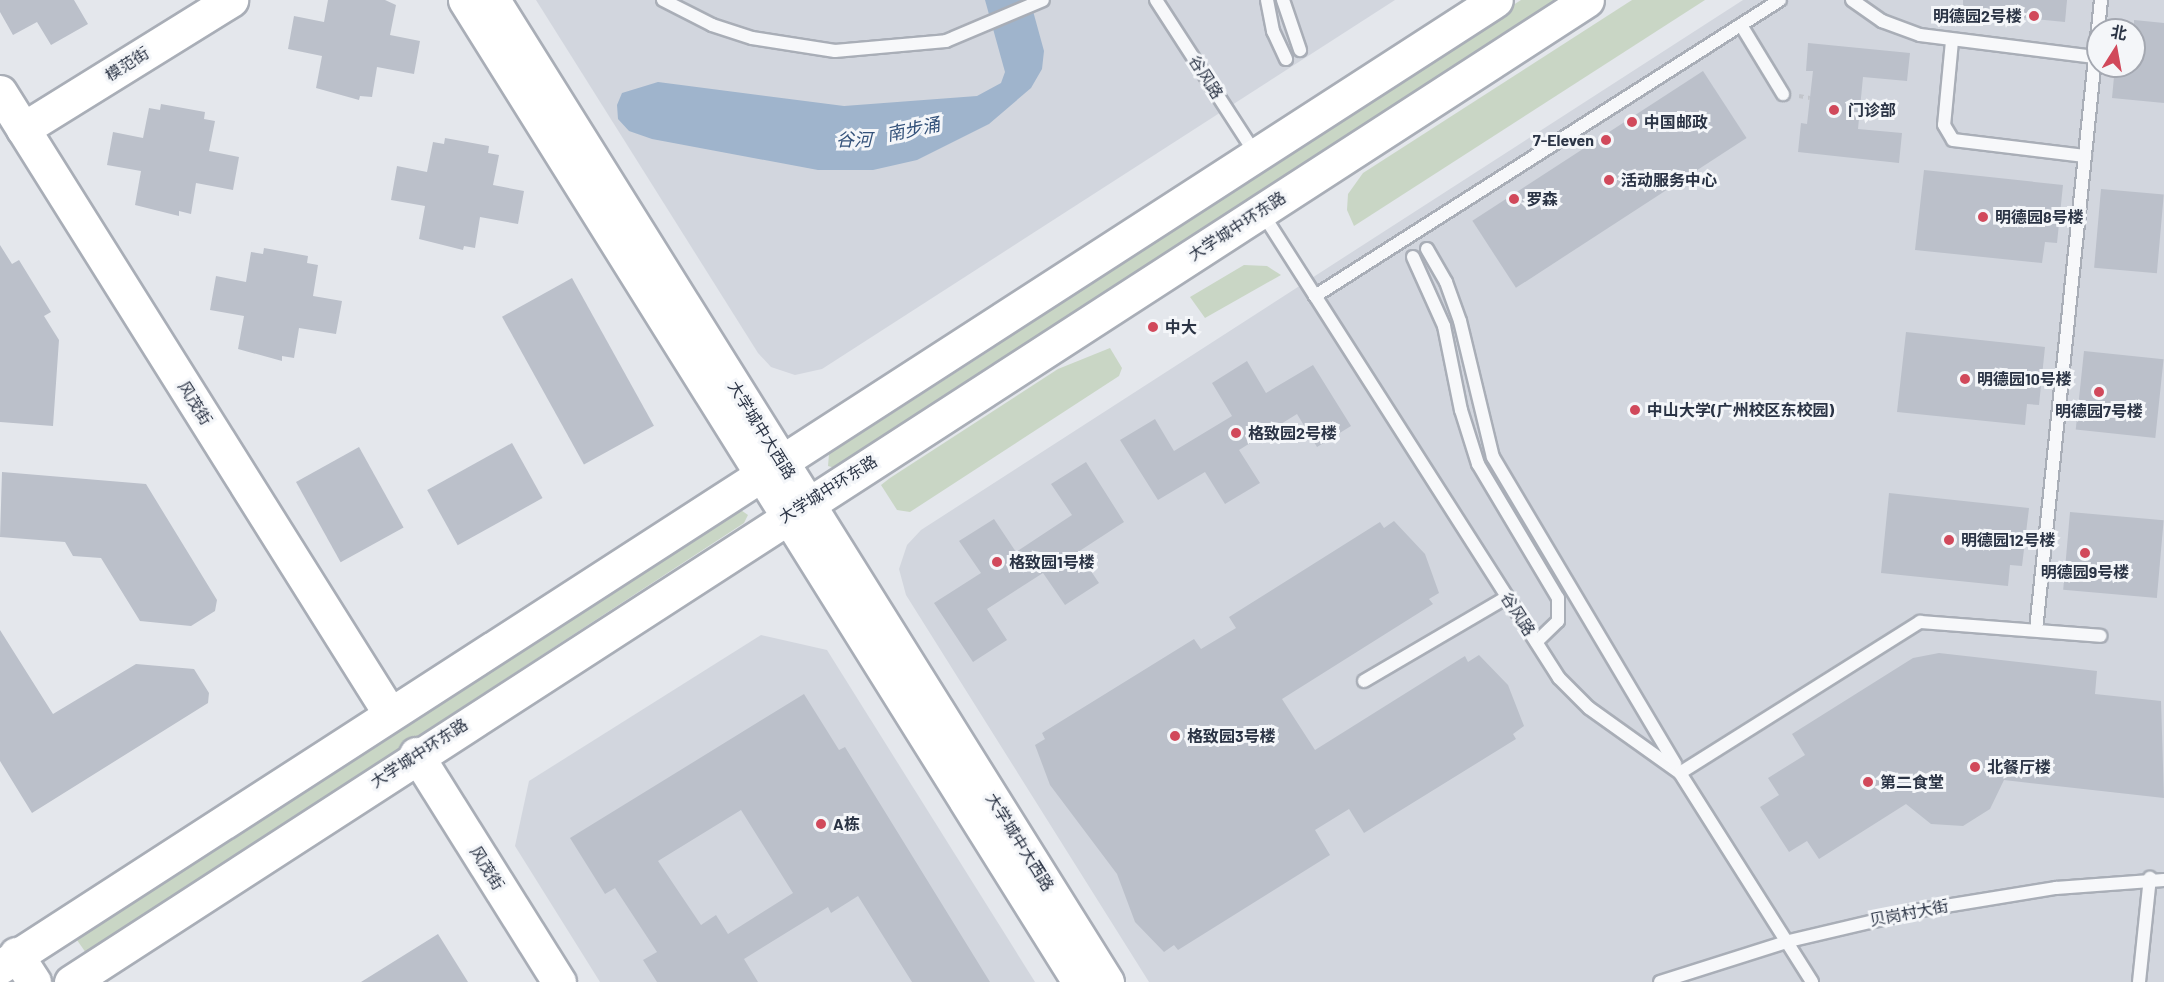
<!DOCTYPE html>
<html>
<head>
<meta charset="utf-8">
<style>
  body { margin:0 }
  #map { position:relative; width:2164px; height:982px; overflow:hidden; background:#e4e7ec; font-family:Barlow,"Noto Sans SC",sans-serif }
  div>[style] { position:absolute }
  .built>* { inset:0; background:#d2d6de }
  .green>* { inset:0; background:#c9d6c5 }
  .water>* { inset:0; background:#9fb4cc }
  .building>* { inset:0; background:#bbc0ca; transform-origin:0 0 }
  .path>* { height:4px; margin-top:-2px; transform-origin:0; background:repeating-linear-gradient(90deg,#c2c5cb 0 4.5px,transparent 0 9px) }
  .roads { filter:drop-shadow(2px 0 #a9aeb7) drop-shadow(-2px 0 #a9aeb7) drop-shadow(0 2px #a9aeb7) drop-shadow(0 -2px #a9aeb7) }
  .lane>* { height:12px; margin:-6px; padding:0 6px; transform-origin:6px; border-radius:6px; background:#f7f8fa }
  .secondary>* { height:33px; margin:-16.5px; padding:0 16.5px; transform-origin:16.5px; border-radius:16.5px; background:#fff }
  .primary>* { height:33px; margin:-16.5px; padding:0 16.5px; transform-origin:16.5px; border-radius:16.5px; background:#fff }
  .dots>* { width:16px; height:16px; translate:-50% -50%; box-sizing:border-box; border:3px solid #f4f6f9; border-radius:50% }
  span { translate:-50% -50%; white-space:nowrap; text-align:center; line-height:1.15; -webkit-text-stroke:6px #f4f6f9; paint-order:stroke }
  .poi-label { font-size:16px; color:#2b3445; font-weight:700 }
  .right { translate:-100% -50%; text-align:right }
  .left { translate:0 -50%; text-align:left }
  .street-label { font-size:16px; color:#2b3445 }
  .water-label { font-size:18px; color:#34527a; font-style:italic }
  .north { position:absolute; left:2086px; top:18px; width:60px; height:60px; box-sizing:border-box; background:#f4f6f9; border:2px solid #a4a8b1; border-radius:50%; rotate:11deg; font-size:16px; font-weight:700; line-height:24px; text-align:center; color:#2b3445 }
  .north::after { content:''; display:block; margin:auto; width:21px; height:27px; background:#d1495b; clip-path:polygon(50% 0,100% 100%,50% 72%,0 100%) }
</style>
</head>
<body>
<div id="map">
  <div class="built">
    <div style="clip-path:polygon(536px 0,1395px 0,822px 369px,795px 375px,771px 367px,758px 353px)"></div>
    <div style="clip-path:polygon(evenodd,1743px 0,2164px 0,2164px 982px,1149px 982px,906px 595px,899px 569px,907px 545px,921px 530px,1743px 0,2098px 30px,2134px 30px,2134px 66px,2098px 66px,2098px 30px)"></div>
    <div style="clip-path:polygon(761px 635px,827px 650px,1035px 982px,600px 982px,515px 846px,529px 781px)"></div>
  </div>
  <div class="green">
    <div style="clip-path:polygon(1521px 0,1563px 0,835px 468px,828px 466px,829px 454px,991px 350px,1075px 287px)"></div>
    <div style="clip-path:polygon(1632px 0,1705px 0,1354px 226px,1347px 210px,1348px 194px,1363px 173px)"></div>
    <div style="clip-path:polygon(1244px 265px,1267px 266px,1281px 275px,1205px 318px,1190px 297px)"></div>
    <div style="clip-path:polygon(1110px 348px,1122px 368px,1119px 376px,910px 512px,897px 510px,881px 485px,890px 478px,1058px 369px)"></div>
    <div style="clip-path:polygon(738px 508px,748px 515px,744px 523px,86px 953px,77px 940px,285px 798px)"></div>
  </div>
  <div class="water">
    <div style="clip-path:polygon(985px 0,1030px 0,1044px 51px,1042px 69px,1031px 88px,989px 124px,917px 160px,873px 170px,818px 170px,652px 139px,629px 131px,618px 119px,617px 105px,622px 93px,658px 82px,844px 106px,977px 96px,1001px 83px,1005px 72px)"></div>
  </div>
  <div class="building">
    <div style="clip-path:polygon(0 0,74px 0,88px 24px,51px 45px,37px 22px,13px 35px,0 12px)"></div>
    <div style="clip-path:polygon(328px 0,385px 0,396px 5px,390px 35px,420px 41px,414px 74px,377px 67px,372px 97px,360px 96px,359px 100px,316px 88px,322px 56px,288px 49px,294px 16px,324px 22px)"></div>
    <div style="clip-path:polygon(1963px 0,2067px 0,2065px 22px,1963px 12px)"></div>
    <div style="clip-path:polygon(2134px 20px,2164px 23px,2164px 103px,2112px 98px,2115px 66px,2134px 66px)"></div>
    <div style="clip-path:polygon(1808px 43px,1910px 53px,1907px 81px,1863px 77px,1858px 129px,1902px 133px,1899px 163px,1798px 152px,1801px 123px,1807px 124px,1813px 71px,1806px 71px)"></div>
    <div style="left:1703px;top:71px;width:80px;height:275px;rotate:57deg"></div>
    <div style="clip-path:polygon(161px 104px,205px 112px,204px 119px,215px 121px,209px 151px,239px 157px,233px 190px,196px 183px,191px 214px,179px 211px,179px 216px,135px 205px,141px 171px,107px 165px,113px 132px,143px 138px,149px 108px,160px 110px)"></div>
    <div style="clip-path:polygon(445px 138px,489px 146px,488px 153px,499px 155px,493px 185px,524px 191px,518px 224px,480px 217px,475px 248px,464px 246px,463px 250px,419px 239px,425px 206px,391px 200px,397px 166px,427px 172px,433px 142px,444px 144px)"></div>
    <div style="clip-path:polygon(1924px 170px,2063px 185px,2057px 243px,2045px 242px,2042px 263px,1915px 250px)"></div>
    <div style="left:2101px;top:189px;width:63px;height:79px;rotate:5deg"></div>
    <div style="clip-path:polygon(0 245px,12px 264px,19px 260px,51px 312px,44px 316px,59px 340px,53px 426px,0 422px)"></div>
    <div style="clip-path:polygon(264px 248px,308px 256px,307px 263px,318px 265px,313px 296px,342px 301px,336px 334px,299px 328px,294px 358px,282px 356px,282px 361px,238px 349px,244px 316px,210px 310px,216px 276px,246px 282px,251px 252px,263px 254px)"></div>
    <div style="left:572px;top:278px;width:169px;height:80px;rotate:61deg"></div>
    <div style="clip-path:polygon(1906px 332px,2045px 347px,2039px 405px,2027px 404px,2025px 425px,1897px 412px)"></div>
    <div style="left:2084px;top:351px;width:80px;height:79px;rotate:6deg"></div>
    <div style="clip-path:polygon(1247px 361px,1266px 393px,1313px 365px,1351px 426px,1317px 447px,1297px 414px,1239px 450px,1260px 483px,1225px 504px,1205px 472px,1158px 500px,1120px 440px,1155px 419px,1174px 451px,1232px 416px,1212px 383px)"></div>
    <div style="left:512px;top:443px;width:63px;height:97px;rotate:61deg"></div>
    <div style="left:359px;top:447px;width:92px;height:72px;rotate:61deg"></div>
    <div style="clip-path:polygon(1086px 462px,1124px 522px,1078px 552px,1099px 583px,1065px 605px,1043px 573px,987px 609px,1007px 640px,973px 662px,934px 603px,981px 573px,959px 541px,994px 519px,1016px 552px,1072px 515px,1051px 484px)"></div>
    <div style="clip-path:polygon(2px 472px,146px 484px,217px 600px,215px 611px,191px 626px,140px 621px,101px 558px,73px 556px,65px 542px,0 537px)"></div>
    <div style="clip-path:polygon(1889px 493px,2029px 508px,2022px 566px,2010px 565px,2008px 586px,1881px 573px)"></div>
    <div style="left:2070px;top:512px;width:94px;height:78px;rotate:5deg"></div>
    <div style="clip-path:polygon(1394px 521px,1425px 554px,1439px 593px,1429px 599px,1433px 604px,1282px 699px,1315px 750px,1465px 656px,1468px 662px,1479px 655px,1508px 685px,1524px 726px,1513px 734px,1516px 739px,1364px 833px,1349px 809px,1315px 830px,1330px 855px,1178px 950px,1174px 945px,1164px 952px,1135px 922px,1117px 874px,1050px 785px,1035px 745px,1045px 739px,1042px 733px,1194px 639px,1201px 649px,1236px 628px,1229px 617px,1380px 522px,1384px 528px)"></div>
    <div style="clip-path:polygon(0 630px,53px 714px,136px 664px,194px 669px,209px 693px,208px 703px,32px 813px,0 761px)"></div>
    <div style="clip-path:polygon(1939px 653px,2097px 671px,2095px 694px,2161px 701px,2164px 798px,2004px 780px,1990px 809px,1963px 826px,1931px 824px,1906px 804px,1819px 859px,1807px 841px,1789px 852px,1760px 807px,1779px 795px,1768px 778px,1805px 755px,1792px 734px,1913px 658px)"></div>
    <div style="clip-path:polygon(evenodd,804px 694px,839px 750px,845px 747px,990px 982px,912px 982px,858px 896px,831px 913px,828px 907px,744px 959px,758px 982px,657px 982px,643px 960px,657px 952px,615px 888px,605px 894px,570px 838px,804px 694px,741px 810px,793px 893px,728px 934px,716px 915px,701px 925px,658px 861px,741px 810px)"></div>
    <div style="clip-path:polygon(438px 934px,468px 982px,361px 982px)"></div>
  </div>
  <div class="path">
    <div style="left:1799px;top:96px;width:11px;rotate:10deg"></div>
  </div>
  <div class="roads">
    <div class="lane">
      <div style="left:663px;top:0;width:55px;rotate:27deg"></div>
      <div style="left:712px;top:25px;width:42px;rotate:18deg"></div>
      <div style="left:752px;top:38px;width:84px;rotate:8.9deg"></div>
      <div style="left:835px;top:51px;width:111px;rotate:-5.1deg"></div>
      <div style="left:946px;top:41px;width:105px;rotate:-22.9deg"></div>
      <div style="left:1156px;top:0;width:182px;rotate:57.1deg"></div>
      <div style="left:1267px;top:0;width:32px;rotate:79deg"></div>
      <div style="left:1273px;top:31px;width:31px;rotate:65deg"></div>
      <div style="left:1283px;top:0;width:53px;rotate:71.2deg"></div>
      <div style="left:1852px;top:0;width:37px;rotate:35deg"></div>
      <div style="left:1882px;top:21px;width:40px;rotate:20.2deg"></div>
      <div style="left:1920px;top:35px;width:176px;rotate:7.2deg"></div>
      <div style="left:1741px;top:25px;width:81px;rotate:58.7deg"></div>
      <div style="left:1952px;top:41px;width:84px;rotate:95.4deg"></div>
      <div style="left:1944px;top:125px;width:17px;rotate:59deg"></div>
      <div style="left:1953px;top:140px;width:133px;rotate:6.9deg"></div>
      <div style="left:1261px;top:211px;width:554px;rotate:57.46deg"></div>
      <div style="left:1559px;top:678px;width:42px;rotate:45deg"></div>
      <div style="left:1589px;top:708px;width:112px;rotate:35.5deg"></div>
      <div style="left:1680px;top:773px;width:247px;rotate:57.7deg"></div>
      <div style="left:1427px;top:249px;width:38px;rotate:60deg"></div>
      <div style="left:1446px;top:282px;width:41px;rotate:70.3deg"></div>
      <div style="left:1460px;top:321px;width:140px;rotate:76.4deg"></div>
      <div style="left:1493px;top:457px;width:357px;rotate:59.3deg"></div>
      <div style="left:1413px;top:257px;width:76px;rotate:65.8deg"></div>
      <div style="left:1444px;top:326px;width:86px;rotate:78.6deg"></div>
      <div style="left:1461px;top:410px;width:57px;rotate:72.5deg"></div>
      <div style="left:1478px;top:464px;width:156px;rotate:59.2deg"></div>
      <div style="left:1558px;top:598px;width:23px;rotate:90deg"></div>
      <div style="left:1558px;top:621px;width:30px;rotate:136deg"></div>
      <div style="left:1315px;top:296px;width:551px;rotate:-32.48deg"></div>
      <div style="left:2036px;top:630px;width:633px;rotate:-84.11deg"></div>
      <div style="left:1364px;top:681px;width:166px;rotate:-30.4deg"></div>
      <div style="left:1680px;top:773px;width:284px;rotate:-32.2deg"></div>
      <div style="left:1920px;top:622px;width:181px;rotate:4.4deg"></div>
      <div style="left:1660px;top:982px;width:135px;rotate:-17.6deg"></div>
      <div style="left:1789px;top:941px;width:136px;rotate:-13.2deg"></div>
      <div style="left:1921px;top:910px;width:137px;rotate:-9.3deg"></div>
      <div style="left:2056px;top:888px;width:108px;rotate:-4.2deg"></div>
      <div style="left:2139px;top:982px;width:105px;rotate:-84deg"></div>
    </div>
    <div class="secondary">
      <div style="left:465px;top:0;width:1158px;rotate:57.98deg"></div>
      <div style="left:493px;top:0;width:1158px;rotate:57.98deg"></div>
      <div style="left:0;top:92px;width:734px;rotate:57.91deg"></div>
      <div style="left:23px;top:129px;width:245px;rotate:-31.8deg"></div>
      <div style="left:416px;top:754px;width:269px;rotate:57.9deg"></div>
      <div style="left:16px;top:954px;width:33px;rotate:57deg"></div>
    </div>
    <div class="primary">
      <div style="left:0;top:967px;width:1781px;rotate:-32.88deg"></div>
      <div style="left:71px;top:982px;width:1806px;rotate:-32.93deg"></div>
    </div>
  </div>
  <div class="dots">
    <div style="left:2034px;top:16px;background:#d1495b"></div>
    <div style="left:1834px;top:110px;background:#d1495b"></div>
    <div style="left:1632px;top:122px;background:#d1495b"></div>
    <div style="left:1606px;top:140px;background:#d1495b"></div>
    <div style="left:1609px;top:180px;background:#d1495b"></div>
    <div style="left:1514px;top:199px;background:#d1495b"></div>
    <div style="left:1983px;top:217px;background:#d1495b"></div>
    <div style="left:1153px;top:327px;background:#d1495b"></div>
    <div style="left:1965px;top:379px;background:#d1495b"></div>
    <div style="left:2099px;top:392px;background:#d1495b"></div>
    <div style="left:1635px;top:410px;background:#d1495b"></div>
    <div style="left:1236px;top:433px;background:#d1495b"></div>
    <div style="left:1949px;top:540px;background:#d1495b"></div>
    <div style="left:2085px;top:553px;background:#d1495b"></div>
    <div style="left:997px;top:562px;background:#d1495b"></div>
    <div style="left:1175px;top:736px;background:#d1495b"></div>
    <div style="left:1975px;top:767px;background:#d1495b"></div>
    <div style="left:1868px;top:782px;background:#d1495b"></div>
    <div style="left:821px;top:824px;background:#d1495b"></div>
  </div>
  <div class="poi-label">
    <span class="right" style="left:2022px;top:16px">明德园2号楼</span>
    <span class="left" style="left:1848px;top:110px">门诊部</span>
    <span class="left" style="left:1644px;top:122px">中国邮政</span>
    <span class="right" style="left:1594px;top:140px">7-Eleven</span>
    <span class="left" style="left:1621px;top:180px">活动服务中心</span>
    <span class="left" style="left:1526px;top:199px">罗森</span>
    <span class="left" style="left:1995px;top:217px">明德园8号楼</span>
    <span class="left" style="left:1165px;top:327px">中大</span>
    <span class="left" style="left:1977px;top:379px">明德园10号楼</span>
    <span class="left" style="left:1647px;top:410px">中山大学(广州校区东校园)</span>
    <span style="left:2099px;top:411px">明德园7号楼</span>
    <span class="left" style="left:1248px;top:433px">格致园2号楼</span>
    <span class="left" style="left:1961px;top:540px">明德园12号楼</span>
    <span class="left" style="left:1009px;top:562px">格致园1号楼</span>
    <span style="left:2085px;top:572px">明德园9号楼</span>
    <span class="left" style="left:1187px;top:736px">格致园3号楼</span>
    <span class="left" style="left:1987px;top:767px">北餐厅楼</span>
    <span class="left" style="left:1880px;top:782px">第二食堂</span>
    <span class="left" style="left:833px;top:824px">A栋</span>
  </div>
  <div class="street-label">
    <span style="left:127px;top:64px;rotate:-32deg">模范街</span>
    <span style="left:1206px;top:77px;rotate:57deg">谷风路</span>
    <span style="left:1237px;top:226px;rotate:-33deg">大学城中环东路</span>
    <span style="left:195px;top:403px;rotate:58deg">风茂街</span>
    <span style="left:762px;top:430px;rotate:58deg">大学城中大西路</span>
    <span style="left:828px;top:489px;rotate:-32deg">大学城中环东路</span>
    <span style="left:1518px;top:614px;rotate:57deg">谷风路</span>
    <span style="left:419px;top:753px;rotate:-33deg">大学城中环东路</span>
    <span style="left:1020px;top:842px;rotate:58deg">大学城中大西路</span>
    <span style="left:487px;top:868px;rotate:58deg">风茂街</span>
    <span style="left:1909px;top:913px;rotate:-11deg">贝岗村大街</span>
  </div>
  <div class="water-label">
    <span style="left:913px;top:129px;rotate:-12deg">南步涌</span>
    <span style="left:854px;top:139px">谷河</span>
  </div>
  <div class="north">北</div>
</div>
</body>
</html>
